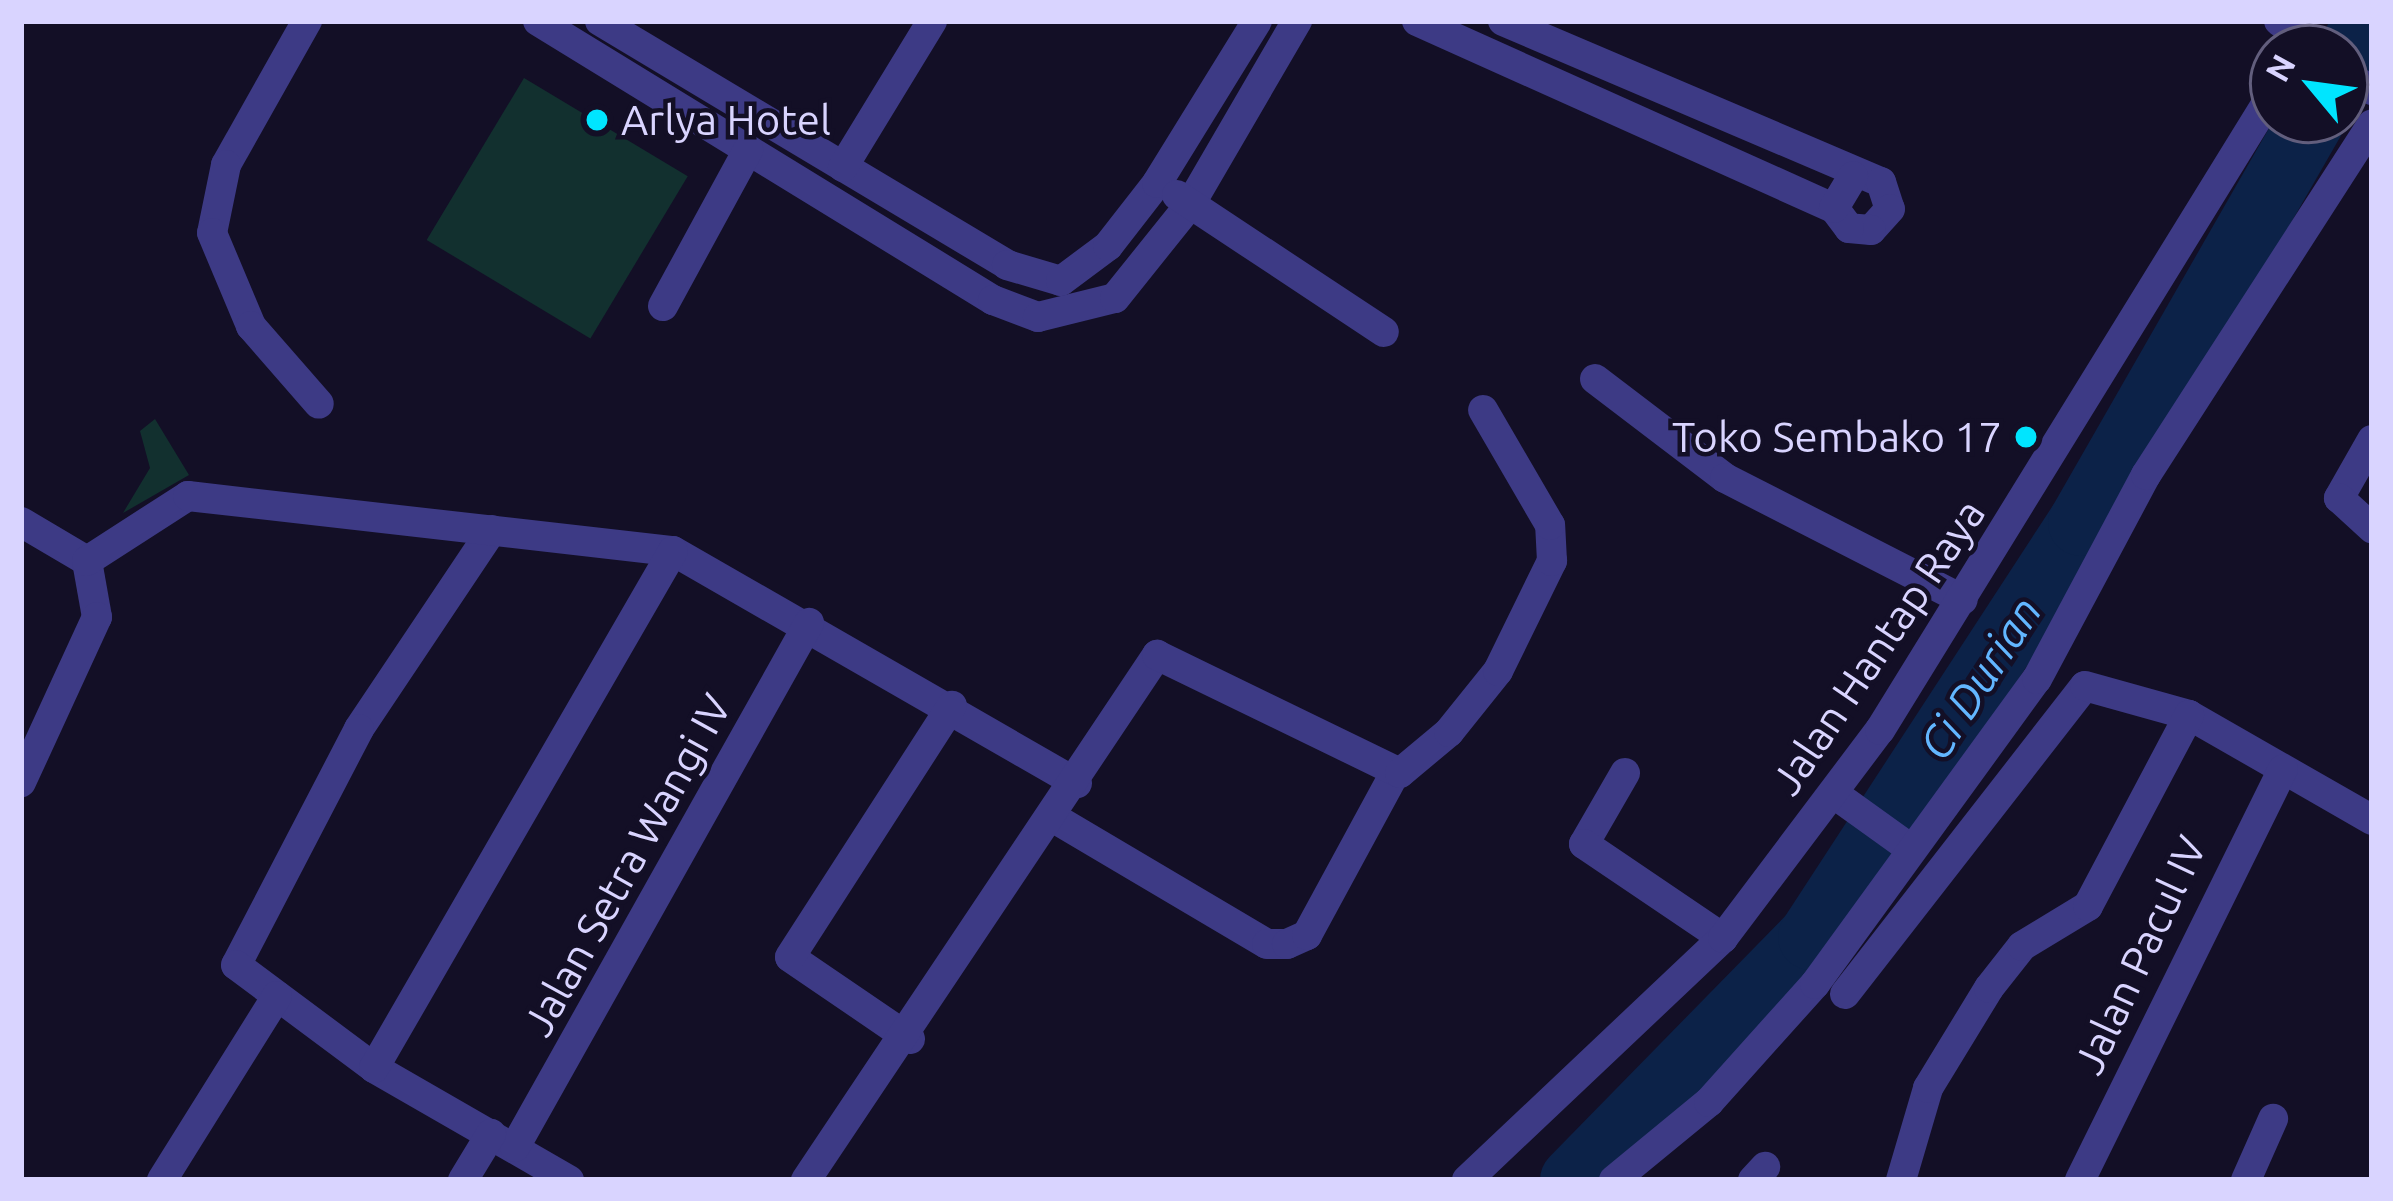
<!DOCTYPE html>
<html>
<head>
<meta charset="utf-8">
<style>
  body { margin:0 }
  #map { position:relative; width:2393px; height:1201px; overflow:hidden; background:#130f26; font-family:Ubuntu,sans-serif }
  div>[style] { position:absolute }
  .green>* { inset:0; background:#12302f; transform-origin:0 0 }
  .river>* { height:66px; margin:-33px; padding:0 33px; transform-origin:33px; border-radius:33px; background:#0c2248 }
  .minor>* { height:30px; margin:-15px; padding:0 15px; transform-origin:15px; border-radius:15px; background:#3d3a85 }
  .dots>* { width:33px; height:33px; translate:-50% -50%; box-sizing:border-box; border:6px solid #130f26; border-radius:50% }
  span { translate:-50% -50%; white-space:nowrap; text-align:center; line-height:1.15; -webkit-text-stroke:9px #130f26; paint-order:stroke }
  .poi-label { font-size:42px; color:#d9d4ff }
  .left { translate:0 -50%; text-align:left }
  .right { translate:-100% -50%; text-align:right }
  .street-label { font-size:42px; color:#d9d4ff }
  .water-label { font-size:45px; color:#62b6ff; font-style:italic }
  .frame { position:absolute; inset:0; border:24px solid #d9d4ff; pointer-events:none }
  .north { position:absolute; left:2249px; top:24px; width:120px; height:120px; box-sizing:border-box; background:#130f26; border:3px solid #625e7d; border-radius:50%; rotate:299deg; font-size:33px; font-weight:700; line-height:48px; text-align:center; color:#d9d4ff }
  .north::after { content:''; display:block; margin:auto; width:42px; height:54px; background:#00e5ff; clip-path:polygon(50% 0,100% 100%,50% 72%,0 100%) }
</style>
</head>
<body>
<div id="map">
  <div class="green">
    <div style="left:524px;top:78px;width:191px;height:189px;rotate:31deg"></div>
    <div style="clip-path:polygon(155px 419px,189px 475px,123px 513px,150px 468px,140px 431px)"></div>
  </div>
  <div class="river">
    <div style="left:2345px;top:61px;width:46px;rotate:-60.1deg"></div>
    <div style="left:1573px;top:1180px;width:340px;rotate:-45.6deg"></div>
    <div style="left:1811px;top:937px;width:494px;rotate:-56.9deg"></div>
    <div style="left:2081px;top:523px;width:465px;rotate:-60.2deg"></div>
  </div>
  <div class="minor">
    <div style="left:307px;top:21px;width:165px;rotate:119.4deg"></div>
    <div style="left:226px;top:165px;width:69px;rotate:101.6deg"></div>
    <div style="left:212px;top:233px;width:101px;rotate:67.2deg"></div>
    <div style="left:251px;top:326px;width:103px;rotate:48.9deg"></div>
    <div style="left:538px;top:21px;width:534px;rotate:31.52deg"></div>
    <div style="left:993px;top:300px;width:48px;rotate:20.7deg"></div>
    <div style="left:1038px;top:317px;width:79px;rotate:-13.9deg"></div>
    <div style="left:1115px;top:298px;width:122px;rotate:-51.3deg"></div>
    <div style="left:1191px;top:203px;width:211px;rotate:-59.8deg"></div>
    <div style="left:600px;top:21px;width:475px;rotate:30.9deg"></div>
    <div style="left:1007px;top:265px;width:56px;rotate:16.5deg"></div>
    <div style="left:1061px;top:281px;width:59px;rotate:-36.7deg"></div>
    <div style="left:1108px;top:246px;width:80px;rotate:-52.1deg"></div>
    <div style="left:1157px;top:183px;width:190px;rotate:-58.3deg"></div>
    <div style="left:1417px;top:21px;width:457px;rotate:24.2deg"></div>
    <div style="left:1503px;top:21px;width:411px;rotate:23.1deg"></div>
    <div style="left:1881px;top:182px;width:28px;rotate:72deg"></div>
    <div style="left:1890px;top:209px;width:28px;rotate:132deg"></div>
    <div style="left:1871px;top:230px;width:22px;rotate:-175deg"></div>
    <div style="left:1849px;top:228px;width:25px;rotate:-127deg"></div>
    <div style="left:1834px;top:208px;width:37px;rotate:-59deg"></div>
    <div style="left:2279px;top:21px;width:32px;rotate:34deg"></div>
    <div style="left:2345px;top:75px;width:31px;rotate:29deg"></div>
    <div style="left:843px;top:167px;width:171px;rotate:-58.6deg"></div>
    <div style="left:1177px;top:195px;width:248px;rotate:33.5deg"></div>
    <div style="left:663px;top:306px;width:178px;rotate:-61.4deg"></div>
    <div style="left:1595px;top:379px;width:163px;rotate:37.3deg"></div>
    <div style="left:1725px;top:478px;width:267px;rotate:27.1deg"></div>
    <div style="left:2372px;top:440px;width:67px;rotate:119.6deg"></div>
    <div style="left:2339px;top:498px;width:45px;rotate:42.3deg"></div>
    <div style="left:21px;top:522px;width:77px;rotate:30.6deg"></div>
    <div style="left:87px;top:561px;width:57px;rotate:79.9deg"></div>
    <div style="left:97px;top:617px;width:182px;rotate:114.7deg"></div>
    <div style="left:492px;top:530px;width:239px;rotate:123.8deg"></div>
    <div style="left:359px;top:729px;width:266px;rotate:117.5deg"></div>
    <div style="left:236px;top:965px;width:172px;rotate:36.7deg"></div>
    <div style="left:374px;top:1068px;width:225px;rotate:29.9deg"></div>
    <div style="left:87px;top:561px;width:120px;rotate:-32.8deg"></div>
    <div style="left:188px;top:496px;width:488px;rotate:6.5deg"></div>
    <div style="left:673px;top:551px;width:466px;rotate:29.9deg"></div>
    <div style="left:1625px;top:773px;width:82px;rotate:120deg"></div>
    <div style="left:1584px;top:844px;width:168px;rotate:34.1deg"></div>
    <div style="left:1833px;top:793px;width:96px;rotate:35.7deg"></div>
    <div style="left:1054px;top:818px;width:247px;rotate:30.6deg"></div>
    <div style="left:1267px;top:944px;width:20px"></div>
    <div style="left:1287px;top:944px;width:22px;rotate:-24deg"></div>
    <div style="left:1307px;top:935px;width:187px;rotate:-61.5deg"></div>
    <div style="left:1845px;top:994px;width:390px;rotate:-52.1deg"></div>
    <div style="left:2085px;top:686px;width:108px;rotate:15.6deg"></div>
    <div style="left:2189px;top:715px;width:211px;rotate:29.8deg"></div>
    <div style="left:910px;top:1039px;width:145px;rotate:-145.7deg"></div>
    <div style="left:790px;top:957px;width:299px;rotate:-57.2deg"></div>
    <div style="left:374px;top:1068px;width:597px;rotate:-59.96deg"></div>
    <div style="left:515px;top:1147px;width:601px;rotate:-60.7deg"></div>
    <div style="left:162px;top:1180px;width:217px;rotate:-58deg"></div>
    <div style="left:463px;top:1180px;width:54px;rotate:-58.7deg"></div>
    <div style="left:806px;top:1180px;width:632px;rotate:-56.23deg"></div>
    <div style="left:1157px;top:655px;width:270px;rotate:25.9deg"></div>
    <div style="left:1400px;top:773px;width:64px;rotate:-39.9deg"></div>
    <div style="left:1449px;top:732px;width:78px;rotate:-51.2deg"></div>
    <div style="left:1498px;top:671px;width:123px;rotate:-63.9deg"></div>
    <div style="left:1552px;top:561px;width:36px;rotate:-93deg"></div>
    <div style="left:1550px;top:525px;width:133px;rotate:-120.2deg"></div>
    <div style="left:1467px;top:1180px;width:352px;rotate:-43.4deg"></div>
    <div style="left:1723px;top:938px;width:261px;rotate:-53deg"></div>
    <div style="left:1880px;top:730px;width:748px;rotate:-58.33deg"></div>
    <div style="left:1614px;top:1180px;width:123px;rotate:-39.4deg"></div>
    <div style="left:1709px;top:1102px;width:159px;rotate:-48.1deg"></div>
    <div style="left:1815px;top:984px;width:377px;rotate:-54deg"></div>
    <div style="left:2037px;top:679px;width:231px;rotate:-61.9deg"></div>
    <div style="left:2146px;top:475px;width:417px;rotate:-57.2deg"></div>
    <div style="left:1753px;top:1180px;width:18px;rotate:-47deg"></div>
    <div style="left:1901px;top:1180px;width:96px;rotate:-73.6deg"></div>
    <div style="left:1928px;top:1088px;width:117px;rotate:-58.6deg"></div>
    <div style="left:1989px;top:988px;width:53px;rotate:-51.8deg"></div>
    <div style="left:2022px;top:946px;width:77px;rotate:-31.2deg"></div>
    <div style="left:2088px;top:906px;width:216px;rotate:-62.1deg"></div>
    <div style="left:2080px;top:1180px;width:458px;rotate:-63.7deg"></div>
    <div style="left:2246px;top:1180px;width:67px;rotate:-66.1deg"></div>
  </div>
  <div class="dots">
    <div style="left:597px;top:120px;background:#00e5ff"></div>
    <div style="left:2026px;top:437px;background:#00e5ff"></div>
  </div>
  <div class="poi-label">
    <span class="left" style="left:621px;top:120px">Arlya Hotel</span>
    <span class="right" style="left:2002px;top:437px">Toko Sembako 17</span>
  </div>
  <div class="street-label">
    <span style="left:1878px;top:647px;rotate:-56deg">Jalan Hantap Raya</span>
    <span style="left:627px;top:865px;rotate:-61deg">Jalan Setra Wangi IV</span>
    <span style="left:2140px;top:955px;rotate:-65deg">Jalan Pacul IV</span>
  </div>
  <div class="water-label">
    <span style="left:1980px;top:678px;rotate:-57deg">Ci Durian</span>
  </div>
  <div class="frame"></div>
  <div class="north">N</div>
</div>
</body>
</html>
